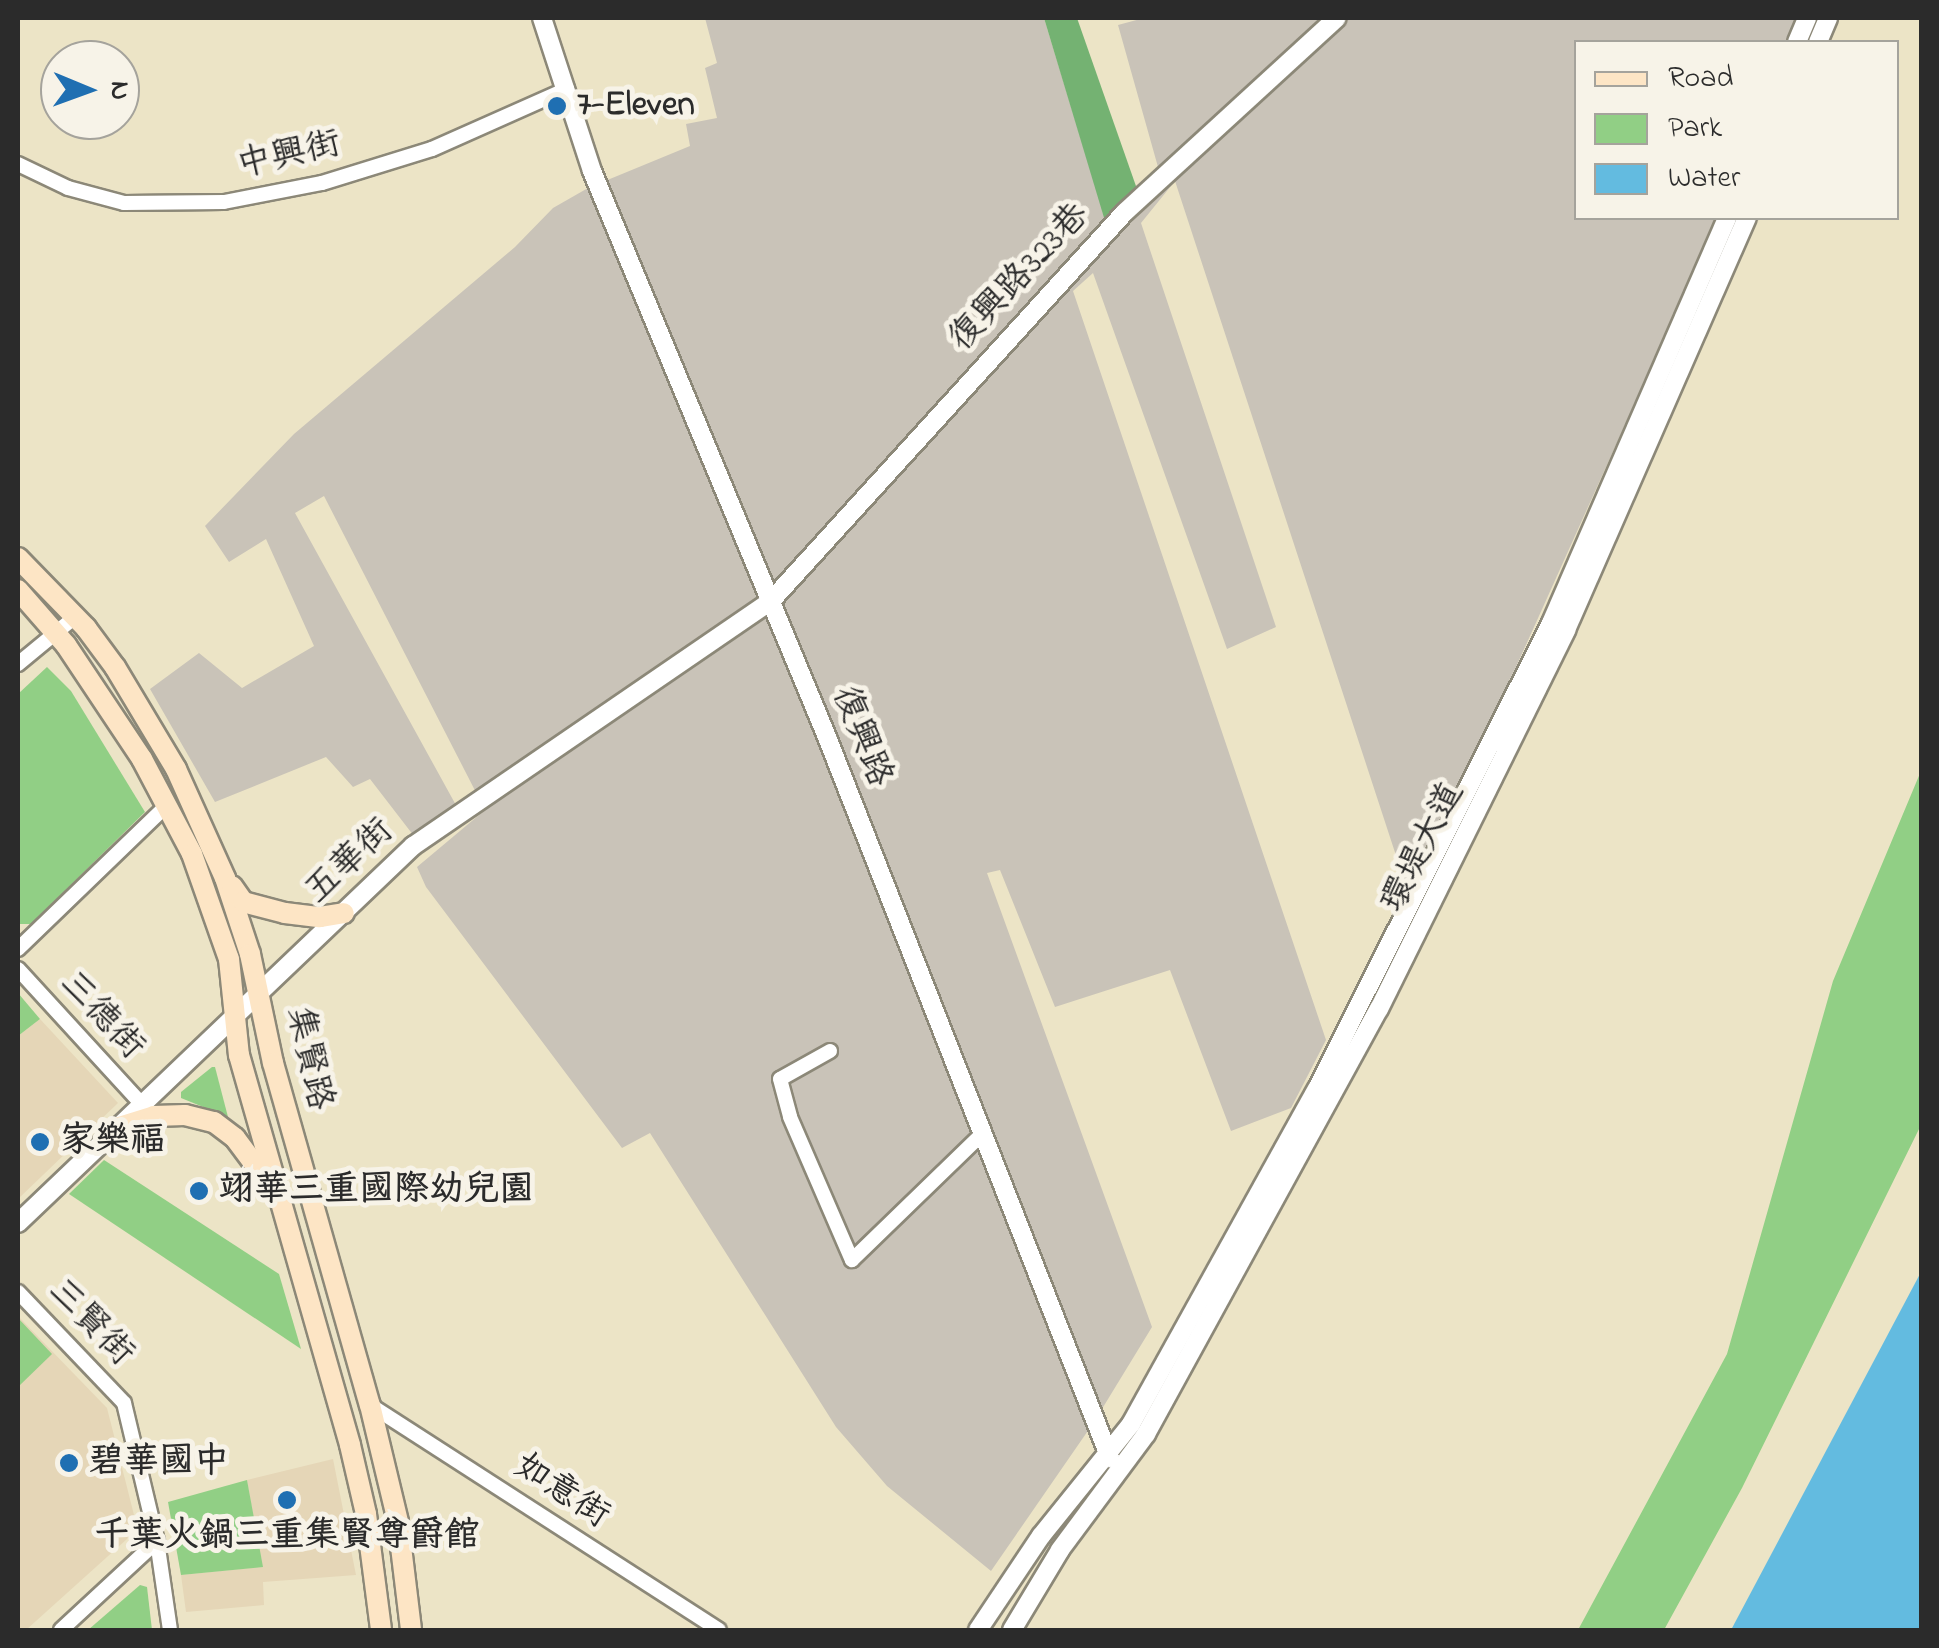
<!DOCTYPE html>
<html>
<head>
<meta charset="utf-8">
<style>
  body { margin:0 }
  #map { position:relative; width:1939px; height:1648px; overflow:hidden; background:#ece4c6; font-family:"Indie Flower","LXGW WenKai TC",sans-serif }
  div>[style] { position:absolute }
  .built>* { inset:0; background:#e5d6b7 }
  .industrial>* { inset:0; background:#c9c3b8 }
  .green>* { inset:0; background:#91cf85 }
  .forest>* { inset:0; background:#74b272 }
  .water>* { inset:0; background:#63bbe0 }
  .roads { filter:drop-shadow(2px 0 #8c8878) drop-shadow(-2px 0 #8c8878) drop-shadow(0 2px #8c8878) drop-shadow(0 -2px #8c8878) }
  .minor>* { height:14px; margin:-7px; padding:0 7px; transform-origin:7px; border-radius:7px; background:#fff }
  .tertiary>* { height:18px; margin:-9px; padding:0 9px; transform-origin:9px; border-radius:9px; background:#fff }
  .secondary>* { height:20px; margin:-10px; padding:0 10px; transform-origin:10px; border-radius:10px; background:#fde5c5 }
  .dots>* { width:28px; height:28px; translate:-50% -50%; box-sizing:border-box; border:5px solid #f7f3e8; border-radius:50% }
  span { translate:-50% -50%; white-space:nowrap; text-align:center; line-height:1.15; -webkit-text-stroke:10px #f7f3e8; paint-order:stroke }
  .poi-label { font-size:35px; color:#2b2b2b; font-weight:700 }
  .left { translate:0 -50%; text-align:left }
  .street-label { font-size:35px; color:#2b2b2b }
  .frame { position:absolute; inset:0; border:20px solid #2b2b2b; pointer-events:none }
  .legend { position:absolute; left:1574px; top:40px; width:325px; height:180px; box-sizing:border-box; background:#f7f3e8; border:2px solid #a5a39c; margin:0; padding:12px 18px; list-style:none; font-size:30px; color:#2b2b2b }
  .legend li { display:flex; align-items:center; gap:20px; height:50px }
  .legend b { width:50px; border:2px solid #a5a39c }
  .north { position:absolute; left:40px; top:40px; width:100px; height:100px; box-sizing:border-box; background:#f7f3e8; border:2px solid #a5a39c; border-radius:50%; rotate:91deg; font-size:28px; font-weight:700; line-height:40px; text-align:center; color:#2b2b2b }
  .north::after { content:''; display:block; margin:auto; width:35px; height:45px; background:#1f6fb2; clip-path:polygon(50% 0,100% 100%,50% 72%,0 100%) }
</style>
</head>
<body>
<div id="map">
  <div class="built">
    <div style="clip-path:polygon(40px 1019px,118px 1103px,18px 1199px,18px 1036px)"></div>
    <div style="clip-path:polygon(18px 1316px,107px 1408px,135px 1519px,127px 1539px,26px 1630px,18px 1630px)"></div>
    <div style="clip-path:polygon(333px 1459px,356px 1575px,263px 1582px,264px 1605px,186px 1612px,181px 1575px,262px 1567px,247px 1480px)"></div>
  </div>
  <div class="industrial">
    <div style="clip-path:polygon(705px 18px,1044px 18px,1106px 221px,1158px 167px,1118px 25px,1144px 18px,1799px 18px,1789px 42px,1576px 42px,1576px 218px,1718px 218px,1516px 667px,1406px 886px,1175px 181px,1141px 223px,1276px 627px,1227px 649px,1093px 273px,1073px 291px,1326px 1040px,1291px 1108px,1231px 1131px,1170px 970px,1055px 1007px,1000px 870px,987px 873px,1152px 1327px,1094px 1422px,991px 1571px,887px 1486px,836px 1427px,650px 1133px,622px 1148px,426px 887px,417px 867px,485px 810px,324px 496px,295px 513px,457px 807px,417px 840px,370px 779px,353px 787px,326px 757px,215px 802px,150px 689px,199px 653px,242px 688px,314px 646px,266px 539px,229px 562px,205px 526px,294px 434px,515px 247px,553px 208px,588px 188px,690px 146px,686px 124px,717px 118px,705px 68px,717px 63px)"></div>
  </div>
  <div class="green">
    <div style="clip-path:polygon(47px 667px,71px 691px,145px 812px,31px 924px,18px 924px,18px 694px)"></div>
    <div style="clip-path:polygon(1921px 771px,1921px 1125px,1742px 1488px,1664px 1630px,1578px 1630px,1727px 1354px,1833px 981px)"></div>
    <div style="clip-path:polygon(18px 993px,40px 1019px,18px 1036px)"></div>
    <div style="clip-path:polygon(212px 1067px,215px 1067px,228px 1117px,181px 1098px,181px 1092px)"></div>
    <div style="clip-path:polygon(104px 1160px,279px 1274px,301px 1349px,69px 1194px)"></div>
    <div style="clip-path:polygon(18px 1318px,52px 1354px,18px 1387px)"></div>
    <div style="clip-path:polygon(247px 1480px,263px 1567px,181px 1575px,168px 1502px)"></div>
    <div style="clip-path:polygon(140px 1585px,147px 1587px,152px 1630px,88px 1630px)"></div>
  </div>
  <div class="forest">
    <div style="clip-path:polygon(1044px 18px,1077px 18px,1137px 189px,1105px 221px)"></div>
  </div>
  <div class="water">
    <div style="clip-path:polygon(1921px 1272px,1921px 1630px,1731px 1630px)"></div>
  </div>
  <div class="roads">
    <div class="minor">
      <div style="left:18px;top:164px;width:55px;rotate:25.6deg"></div>
      <div style="left:68px;top:188px;width:58px;rotate:15deg"></div>
      <div style="left:124px;top:203px;width:100px;rotate:-0.6deg"></div>
      <div style="left:224px;top:202px;width:100px;rotate:-11deg"></div>
      <div style="left:322px;top:183px;width:115px;rotate:-17.2deg"></div>
      <div style="left:432px;top:149px;width:148px;rotate:-24deg"></div>
      <div style="left:18px;top:664px;width:74px;rotate:-39.5deg"></div>
      <div style="left:18px;top:949px;width:207px;rotate:-44deg"></div>
      <div style="left:18px;top:969px;width:182px;rotate:47.5deg"></div>
      <div style="left:830px;top:1051px;width:57px;rotate:150.8deg"></div>
      <div style="left:780px;top:1079px;width:39px;rotate:75deg"></div>
      <div style="left:790px;top:1117px;width:156px;rotate:66.6deg"></div>
      <div style="left:852px;top:1260px;width:184px;rotate:-44.1deg"></div>
      <div style="left:18px;top:1292px;width:153px;rotate:46.3deg"></div>
      <div style="left:124px;top:1403px;width:142px;rotate:76.6deg"></div>
      <div style="left:157px;top:1541px;width:90px;rotate:81.7deg"></div>
      <div style="left:370px;top:1405px;width:415px;rotate:32.8deg"></div>
      <div style="left:61px;top:1630px;width:131px;rotate:-42.8deg"></div>
    </div>
    <div class="tertiary">
      <div style="left:542px;top:18px;width:161px;rotate:71.9deg"></div>
      <div style="left:592px;top:171px;width:613px;rotate:67.45deg"></div>
      <div style="left:827px;top:737px;width:775px;rotate:68.57deg"></div>
      <div style="left:1797px;top:42px;width:26px;rotate:-67deg"></div>
      <div style="left:1818px;top:42px;width:26px;rotate:-67deg"></div>
      <div style="left:18px;top:1223px;width:546px;rotate:-43.66deg"></div>
      <div style="left:413px;top:846px;width:432px;rotate:-34.4deg"></div>
      <div style="left:770px;top:602px;width:527px;rotate:-47.69deg"></div>
      <div style="left:1125px;top:212px;width:287px;rotate:-42.5deg"></div>
      <div style="left:978px;top:1630px;width:113px;rotate:-56.2deg"></div>
      <div style="left:1041px;top:1536px;width:144px;rotate:-51.2deg"></div>
      <div style="left:1131px;top:1424px;width:383px;rotate:-61deg"></div>
      <div style="left:1317px;top:1089px;width:521px;rotate:-63.34deg"></div>
      <div style="left:1551px;top:623px;width:442px;rotate:-66.5deg"></div>
      <div style="left:1012px;top:1630px;width:93px;rotate:-59deg"></div>
      <div style="left:1060px;top:1550px;width:144px;rotate:-53.4deg"></div>
      <div style="left:1146px;top:1434px;width:485px;rotate:-61.3deg"></div>
      <div style="left:1379px;top:1009px;width:423px;rotate:-63.7deg"></div>
      <div style="left:1566px;top:630px;width:450px;rotate:-66.3deg"></div>
    </div>
    <div class="secondary">
      <div style="left:18px;top:558px;width:98px;rotate:45.8deg"></div>
      <div style="left:86px;top:628px;width:49px;rotate:53.4deg"></div>
      <div style="left:115px;top:667px;width:119px;rotate:59.1deg"></div>
      <div style="left:176px;top:769px;width:120px;rotate:65.8deg"></div>
      <div style="left:225px;top:878px;width:80px;rotate:71.8deg"></div>
      <div style="left:250px;top:954px;width:111px;rotate:78.1deg"></div>
      <div style="left:273px;top:1063px;width:355px;rotate:74.2deg"></div>
      <div style="left:370px;top:1405px;width:120px;rotate:76.5deg"></div>
      <div style="left:398px;top:1522px;width:109px;rotate:83.1deg"></div>
      <div style="left:18px;top:590px;width:73px;rotate:48.9deg"></div>
      <div style="left:66px;top:645px;width:137px;rotate:56.3deg"></div>
      <div style="left:142px;top:759px;width:107px;rotate:62.2deg"></div>
      <div style="left:192px;top:854px;width:111px;rotate:70.6deg"></div>
      <div style="left:229px;top:959px;width:97px;rotate:84.1deg"></div>
      <div style="left:239px;top:1055px;width:405px;rotate:74.1deg"></div>
      <div style="left:350px;top:1445px;width:71px;rotate:76.9deg"></div>
      <div style="left:366px;top:1514px;width:117px;rotate:82.6deg"></div>
      <div style="left:232px;top:886px;width:19px;rotate:55deg"></div>
      <div style="left:243px;top:902px;width:43px;rotate:14.7deg"></div>
      <div style="left:285px;top:913px;width:35px;rotate:7deg"></div>
      <div style="left:320px;top:917px;width:24px;rotate:-9deg"></div>
      <div style="left:119px;top:1127px;width:37px;rotate:-17deg"></div>
      <div style="left:154px;top:1116px;width:31px;rotate:-2deg"></div>
      <div style="left:185px;top:1115px;width:30px;rotate:14deg"></div>
      <div style="left:214px;top:1122px;width:26px;rotate:37deg"></div>
      <div style="left:235px;top:1138px;width:54px;rotate:53.3deg"></div>
    </div>
  </div>
  <div class="dots">
    <div style="left:557px;top:106px;background:#1f6fb2"></div>
    <div style="left:40px;top:1142px;background:#1f6fb2"></div>
    <div style="left:199px;top:1191px;background:#1f6fb2"></div>
    <div style="left:69px;top:1463px;background:#1f6fb2"></div>
    <div style="left:287px;top:1500px;background:#1f6fb2"></div>
  </div>
  <div class="poi-label">
    <span class="left" style="left:577px;top:106px">7-Eleven</span>
    <span class="left" style="left:60px;top:1142px">家樂福</span>
    <span class="left" style="left:219px;top:1191px">翊華三重國際幼兒園</span>
    <span class="left" style="left:89px;top:1463px">碧華國中</span>
    <span style="left:287px;top:1537px">千葉火鍋三重集賢尊爵館</span>
  </div>
  <div class="street-label">
    <span style="left:289px;top:156px;rotate:-13deg">中興街</span>
    <span style="left:1020px;top:278px;rotate:-47deg">復興路323巷</span>
    <span style="left:861px;top:737px;rotate:68deg">復興路</span>
    <span style="left:1424px;top:848px;rotate:-63deg">環堤大道</span>
    <span style="left:350px;top:862px;rotate:-43deg">五華街</span>
    <span style="left:101px;top:1016px;rotate:47deg">三德街</span>
    <span style="left:308px;top:1059px;rotate:77deg">集賢路</span>
    <span style="left:90px;top:1323px;rotate:46deg">三賢街</span>
    <span style="left:561px;top:1492px;rotate:33deg">如意街</span>
  </div>
  <div class="frame"></div>
  <ul class="legend">
  <li><b style="height:12px;background:#fde5c5"></b>Road</li>
  <li><b style="height:28px;background:#91cf85"></b>Park</li>
  <li><b style="height:28px;background:#63bbe0"></b>Water</li>
  </ul>
  <div class="north">N</div>
</div>
</body>
</html>
